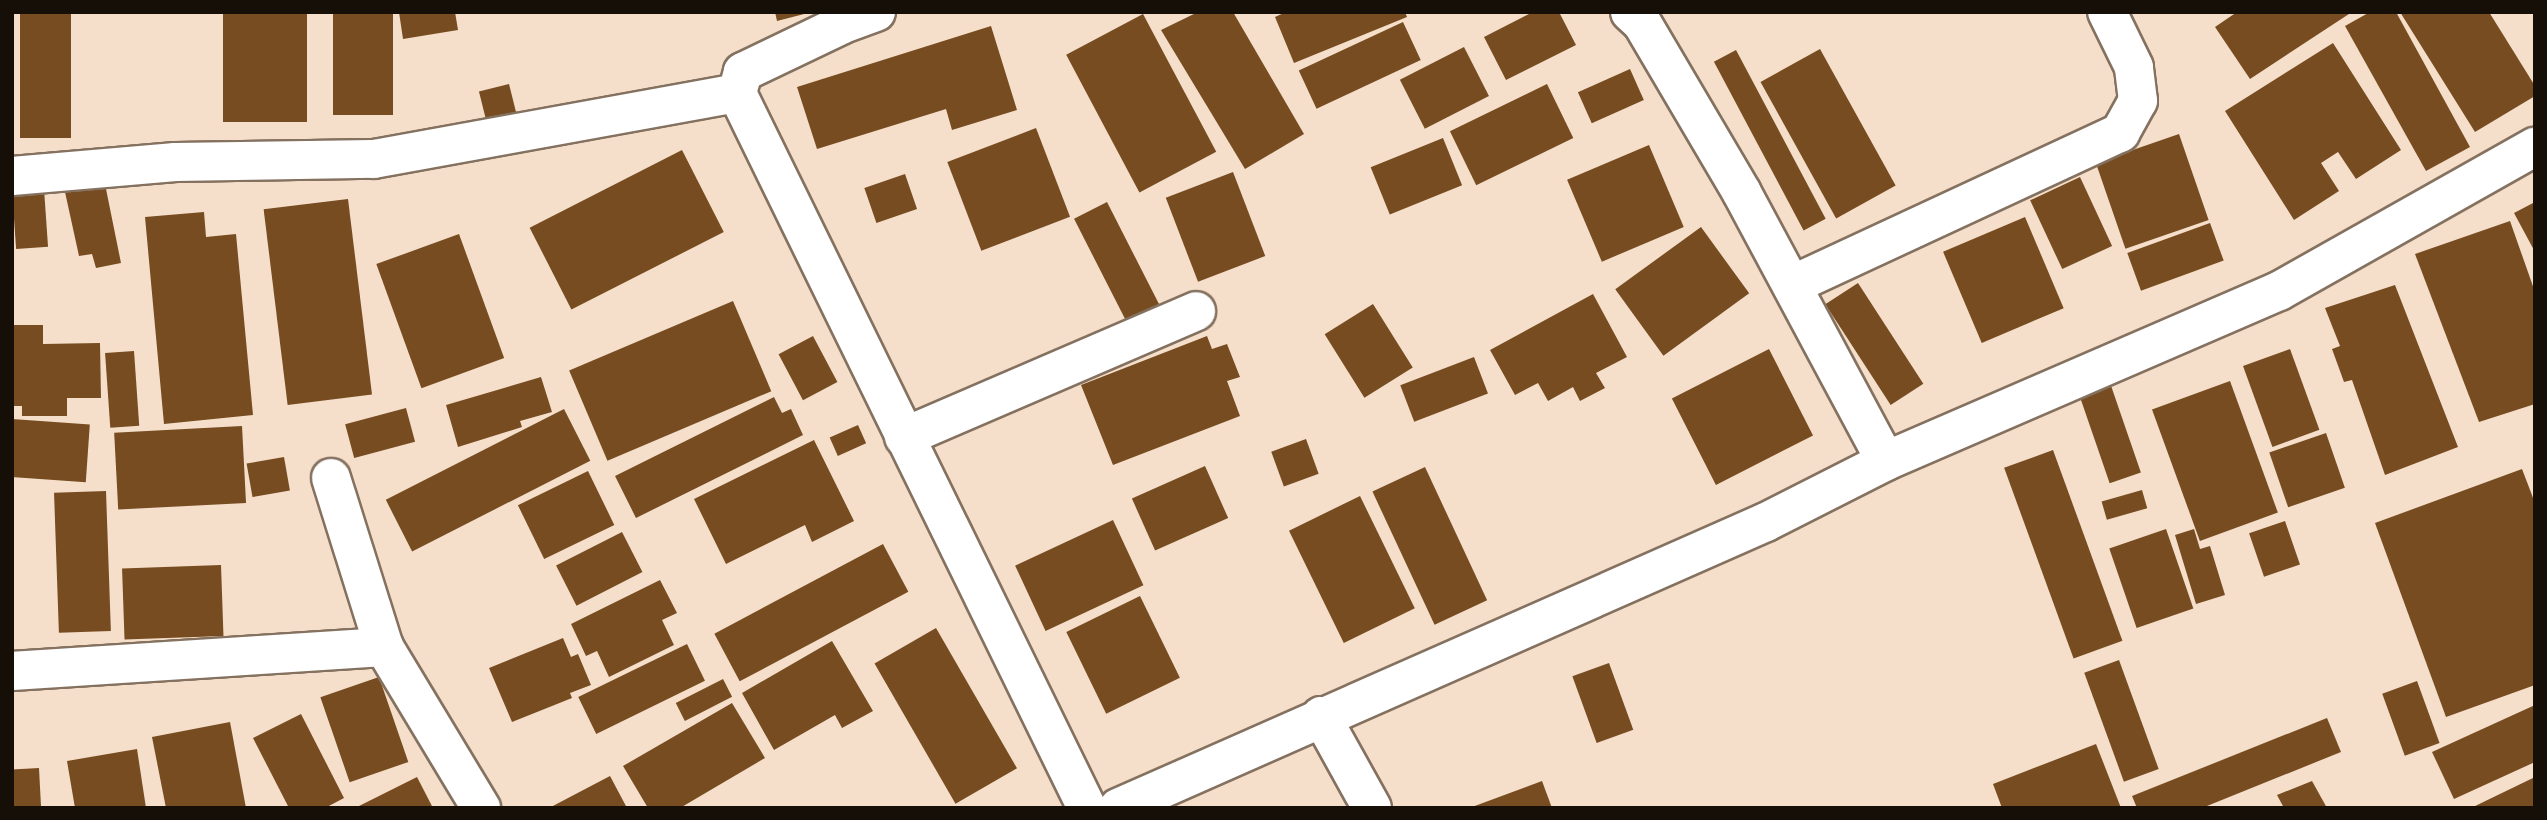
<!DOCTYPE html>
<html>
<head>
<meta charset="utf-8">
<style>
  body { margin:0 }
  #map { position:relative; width:2547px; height:820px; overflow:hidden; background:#f5dfcb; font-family:Manrope,sans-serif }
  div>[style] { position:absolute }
  .building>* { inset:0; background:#764c20; transform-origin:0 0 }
  .roads { filter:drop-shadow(2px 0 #84715f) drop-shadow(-2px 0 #84715f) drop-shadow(0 2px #84715f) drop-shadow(0 -2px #84715f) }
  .street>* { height:38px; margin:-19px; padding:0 19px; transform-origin:19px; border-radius:19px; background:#fff }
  span { translate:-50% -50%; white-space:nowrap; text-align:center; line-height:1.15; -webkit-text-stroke:7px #ffeddd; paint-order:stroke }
  .frame { position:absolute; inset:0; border:14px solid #160f08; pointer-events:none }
</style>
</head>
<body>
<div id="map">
  <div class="building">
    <div style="left:20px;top:12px;width:51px;height:126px"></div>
    <div style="left:223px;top:12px;width:84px;height:110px"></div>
    <div style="left:333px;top:12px;width:60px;height:103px"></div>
    <div style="clip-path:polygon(399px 12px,455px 12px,458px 30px,403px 39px)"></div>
    <div style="clip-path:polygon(775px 12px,808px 12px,808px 13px,777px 21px)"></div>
    <div style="clip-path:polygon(1198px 12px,1233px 12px,1304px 134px,1245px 169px,1161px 30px)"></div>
    <div style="clip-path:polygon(1286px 12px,1405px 12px,1407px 17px,1294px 63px,1275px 17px)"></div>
    <div style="clip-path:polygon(1533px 12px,1559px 12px,1576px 45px,1506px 80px,1484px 37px)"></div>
    <div style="clip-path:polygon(2237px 12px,2352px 12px,2250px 79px,2215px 27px)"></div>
    <div style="clip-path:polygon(2370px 12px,2396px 12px,2470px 147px,2426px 171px,2345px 26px)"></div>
    <div style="clip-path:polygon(2400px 12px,2489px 12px,2535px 86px,2535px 96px,2475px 132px)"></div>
    <div style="left:1143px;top:14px;width:156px;height:87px;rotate:62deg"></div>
    <div style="left:1403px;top:22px;width:42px;height:115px;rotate:65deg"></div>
    <div style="clip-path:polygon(991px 26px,1017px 110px,952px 130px,946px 109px,817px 149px,797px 87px)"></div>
    <div style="clip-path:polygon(2333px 43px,2401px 150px,2356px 179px,2338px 152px,2321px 163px,2339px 191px,2294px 220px,2225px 111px)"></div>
    <div style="left:1464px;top:47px;width:55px;height:72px;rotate:63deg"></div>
    <div style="left:1820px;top:49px;width:156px;height:68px;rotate:61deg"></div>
    <div style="left:1736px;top:50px;width:191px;height:25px;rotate:62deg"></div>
    <div style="left:1630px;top:69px;width:34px;height:57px;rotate:66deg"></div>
    <div style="left:509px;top:84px;width:40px;height:31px;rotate:76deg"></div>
    <div style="left:1547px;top:84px;width:60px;height:108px;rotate:64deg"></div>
    <div style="left:1036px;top:128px;width:95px;height:95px;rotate:69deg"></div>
    <div style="left:2179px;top:134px;width:91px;height:88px;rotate:71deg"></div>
    <div style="left:1443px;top:138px;width:51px;height:78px;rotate:68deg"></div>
    <div style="left:1649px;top:145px;width:89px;height:89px;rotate:67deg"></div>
    <div style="left:682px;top:150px;width:92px;height:171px;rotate:63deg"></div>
    <div style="left:1233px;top:172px;width:90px;height:72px;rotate:69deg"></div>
    <div style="left:905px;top:174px;width:37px;height:43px;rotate:71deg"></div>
    <div style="left:2080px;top:177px;width:76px;height:55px;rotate:65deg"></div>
    <div style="clip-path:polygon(105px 184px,121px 263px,96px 268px,92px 254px,79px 256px,65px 192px)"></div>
    <div style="left:44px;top:189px;width:58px;height:32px;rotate:86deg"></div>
    <div style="left:348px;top:199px;width:197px;height:85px;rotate:83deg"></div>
    <div style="left:1107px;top:202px;width:119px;height:37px;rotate:63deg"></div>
    <div style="clip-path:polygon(2535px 202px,2535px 252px,2514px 213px)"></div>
    <div style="clip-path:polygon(204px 212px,206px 237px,236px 234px,253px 415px,164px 424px,145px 217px)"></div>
    <div style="left:2025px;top:217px;width:99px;height:89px;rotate:67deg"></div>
    <div style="clip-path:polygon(2510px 221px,2535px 292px,2535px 404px,2479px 422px,2415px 254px)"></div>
    <div style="left:2210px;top:223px;width:40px;height:88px;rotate:70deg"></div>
    <div style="left:1701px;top:227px;width:82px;height:106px;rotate:54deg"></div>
    <div style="left:459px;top:234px;width:132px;height:88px;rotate:70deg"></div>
    <div style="left:1858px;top:283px;width:120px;height:39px;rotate:57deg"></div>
    <div style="clip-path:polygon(2395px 285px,2458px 447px,2385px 475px,2352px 380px,2344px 382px,2332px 349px,2340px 346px,2325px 308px)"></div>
    <div style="clip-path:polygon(1593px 294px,1627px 357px,1596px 373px,1605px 388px,1580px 401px,1573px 387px,1548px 401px,1538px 383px,1515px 395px,1490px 350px)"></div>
    <div style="left:733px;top:301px;width:98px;height:178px;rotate:67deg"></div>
    <div style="left:1373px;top:304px;width:75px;height:57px;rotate:58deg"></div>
    <div style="clip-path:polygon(12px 325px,43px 325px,43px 344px,100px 343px,101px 398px,67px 398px,67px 416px,22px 416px,22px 406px,12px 406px)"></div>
    <div style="left:813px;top:336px;width:52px;height:39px;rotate:62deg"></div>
    <div style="clip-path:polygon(1207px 336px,1212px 349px,1227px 344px,1240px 377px,1227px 381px,1240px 416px,1113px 465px,1081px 385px)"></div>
    <div style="left:1769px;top:349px;width:97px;height:109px;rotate:63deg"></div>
    <div style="left:2290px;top:349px;width:86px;height:50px;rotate:70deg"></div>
    <div style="left:134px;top:351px;width:75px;height:29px;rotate:86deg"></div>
    <div style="left:1474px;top:357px;width:39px;height:79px;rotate:69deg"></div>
    <div style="clip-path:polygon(541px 377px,552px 412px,520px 421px,522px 427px,458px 447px,446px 405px)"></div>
    <div style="left:2108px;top:377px;width:101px;height:33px;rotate:71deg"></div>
    <div style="left:2230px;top:381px;width:140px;height:83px;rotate:70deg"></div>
    <div style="clip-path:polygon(774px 397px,782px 413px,791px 409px,803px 435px,636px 518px,615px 476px)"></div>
    <div style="left:406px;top:408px;width:35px;height:63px;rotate:75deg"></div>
    <div style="left:564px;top:409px;width:58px;height:200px;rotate:63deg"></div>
    <div style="left:12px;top:419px;width:78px;height:58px;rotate:4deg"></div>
    <div style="left:858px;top:425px;width:20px;height:31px;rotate:66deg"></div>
    <div style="left:242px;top:426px;width:77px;height:128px;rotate:87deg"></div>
    <div style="left:2326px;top:433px;width:58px;height:60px;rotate:71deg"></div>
    <div style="left:1306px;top:439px;width:37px;height:37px;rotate:70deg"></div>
    <div style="clip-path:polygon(814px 440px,854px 521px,812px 542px,805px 525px,726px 564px,694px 499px)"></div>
    <div style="left:2053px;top:450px;width:203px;height:52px;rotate:70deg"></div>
    <div style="left:284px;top:457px;width:34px;height:38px;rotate:80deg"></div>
    <div style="left:1205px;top:466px;width:57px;height:80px;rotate:66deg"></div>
    <div style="left:1425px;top:467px;width:147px;height:58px;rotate:65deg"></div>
    <div style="clip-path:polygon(2522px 469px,2535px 503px,2535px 685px,2446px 717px,2375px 523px)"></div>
    <div style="left:588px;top:471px;width:60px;height:78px;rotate:64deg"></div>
    <div style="left:2142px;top:490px;width:19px;height:42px;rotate:74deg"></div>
    <div style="left:106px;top:491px;width:140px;height:52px;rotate:88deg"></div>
    <div style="left:1360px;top:496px;width:125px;height:79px;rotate:64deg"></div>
    <div style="left:1113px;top:520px;width:72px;height:108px;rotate:65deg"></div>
    <div style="left:2285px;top:521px;width:46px;height:38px;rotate:71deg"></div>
    <div style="left:2166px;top:529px;width:84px;height:60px;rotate:71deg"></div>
    <div style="clip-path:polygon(2194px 529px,2200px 549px,2210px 546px,2225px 595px,2196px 604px,2175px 535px)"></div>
    <div style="left:622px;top:532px;width:45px;height:74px;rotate:63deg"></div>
    <div style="left:883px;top:544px;width:54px;height:191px;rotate:62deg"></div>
    <div style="left:221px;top:565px;width:71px;height:99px;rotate:88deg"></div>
    <div style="clip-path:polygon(660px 580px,677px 613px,662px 620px,674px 645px,609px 677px,597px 651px,586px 656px,571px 624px)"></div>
    <div style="left:1140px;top:596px;width:91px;height:82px;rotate:64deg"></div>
    <div style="left:936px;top:628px;width:162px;height:71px;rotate:60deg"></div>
    <div style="clip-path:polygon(563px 638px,571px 657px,578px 654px,591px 685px,570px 693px,572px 698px,512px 722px,489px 668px)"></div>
    <div style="clip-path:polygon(832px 641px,873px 711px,842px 728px,835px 715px,774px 750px,742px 693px)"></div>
    <div style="left:687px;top:644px;width:41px;height:121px;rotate:64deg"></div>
    <div style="left:2119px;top:660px;width:116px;height:37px;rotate:70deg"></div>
    <div style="left:1609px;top:663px;width:71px;height:39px;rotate:70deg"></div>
    <div style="left:379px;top:677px;width:90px;height:62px;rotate:71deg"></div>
    <div style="left:723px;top:679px;width:20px;height:53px;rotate:63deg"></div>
    <div style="left:2417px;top:681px;width:66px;height:37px;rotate:70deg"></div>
    <div style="clip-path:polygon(732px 703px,765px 758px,680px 808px,648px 808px,623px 766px)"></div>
    <div style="clip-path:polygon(2535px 705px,2535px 762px,2454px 799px,2432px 752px)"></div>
    <div style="clip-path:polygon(301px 714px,344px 798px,325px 808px,289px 808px,253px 738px)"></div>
    <div style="clip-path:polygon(2327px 718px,2341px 752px,2202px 808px,2137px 808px,2132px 796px)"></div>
    <div style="clip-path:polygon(230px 722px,246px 808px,166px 808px,152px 737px)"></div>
    <div style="clip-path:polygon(2096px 744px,2121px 808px,2002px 808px,1993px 784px)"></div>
    <div style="clip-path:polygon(137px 749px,146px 808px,75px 808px,67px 761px)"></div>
    <div style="left:39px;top:768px;width:40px;height:27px;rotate:87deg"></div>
    <div style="clip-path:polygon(610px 776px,627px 808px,549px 808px)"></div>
    <div style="clip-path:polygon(417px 777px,433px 808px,355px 808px)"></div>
    <div style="clip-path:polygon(2535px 777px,2535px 808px,2471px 808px)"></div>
    <div style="clip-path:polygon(1542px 781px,1552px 808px,1472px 808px,1472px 807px)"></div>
    <div style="clip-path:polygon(2312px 781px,2327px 808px,2284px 808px,2277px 795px)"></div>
  </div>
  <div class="roads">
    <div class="street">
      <div style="left:876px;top:12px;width:37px;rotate:160deg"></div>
      <div style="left:841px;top:25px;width:109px;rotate:154.4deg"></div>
      <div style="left:743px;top:72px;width:22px;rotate:106deg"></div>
      <div style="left:737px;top:93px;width:796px;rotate:63.92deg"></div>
      <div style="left:1630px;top:12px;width:16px;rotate:43deg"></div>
      <div style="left:1642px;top:23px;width:197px;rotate:59.5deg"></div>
      <div style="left:1742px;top:193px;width:304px;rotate:61.8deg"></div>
      <div style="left:12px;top:176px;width:164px;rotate:-4.9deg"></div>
      <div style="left:175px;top:162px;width:199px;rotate:-0.9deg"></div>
      <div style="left:374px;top:159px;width:369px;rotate:-10.3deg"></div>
      <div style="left:1792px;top:285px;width:362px;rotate:-24.9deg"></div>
      <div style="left:2120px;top:133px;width:37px;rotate:-61deg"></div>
      <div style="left:2138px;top:101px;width:34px;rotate:-97deg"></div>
      <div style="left:2134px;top:67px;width:61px;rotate:-116.1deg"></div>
      <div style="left:904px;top:437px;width:318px;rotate:-23.3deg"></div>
      <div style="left:331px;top:478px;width:177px;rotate:72.6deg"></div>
      <div style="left:384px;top:647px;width:188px;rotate:58.9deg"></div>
      <div style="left:12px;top:671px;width:373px;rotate:-3.7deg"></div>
      <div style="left:1321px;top:716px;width:105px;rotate:61deg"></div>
      <div style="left:1118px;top:808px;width:708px;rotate:-23.81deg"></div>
      <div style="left:1766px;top:522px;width:135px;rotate:-26.9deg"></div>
      <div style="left:1886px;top:461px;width:428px;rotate:-23.4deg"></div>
      <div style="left:2279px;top:291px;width:294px;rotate:-29.4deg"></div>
    </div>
  </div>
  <div class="frame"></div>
</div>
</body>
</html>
